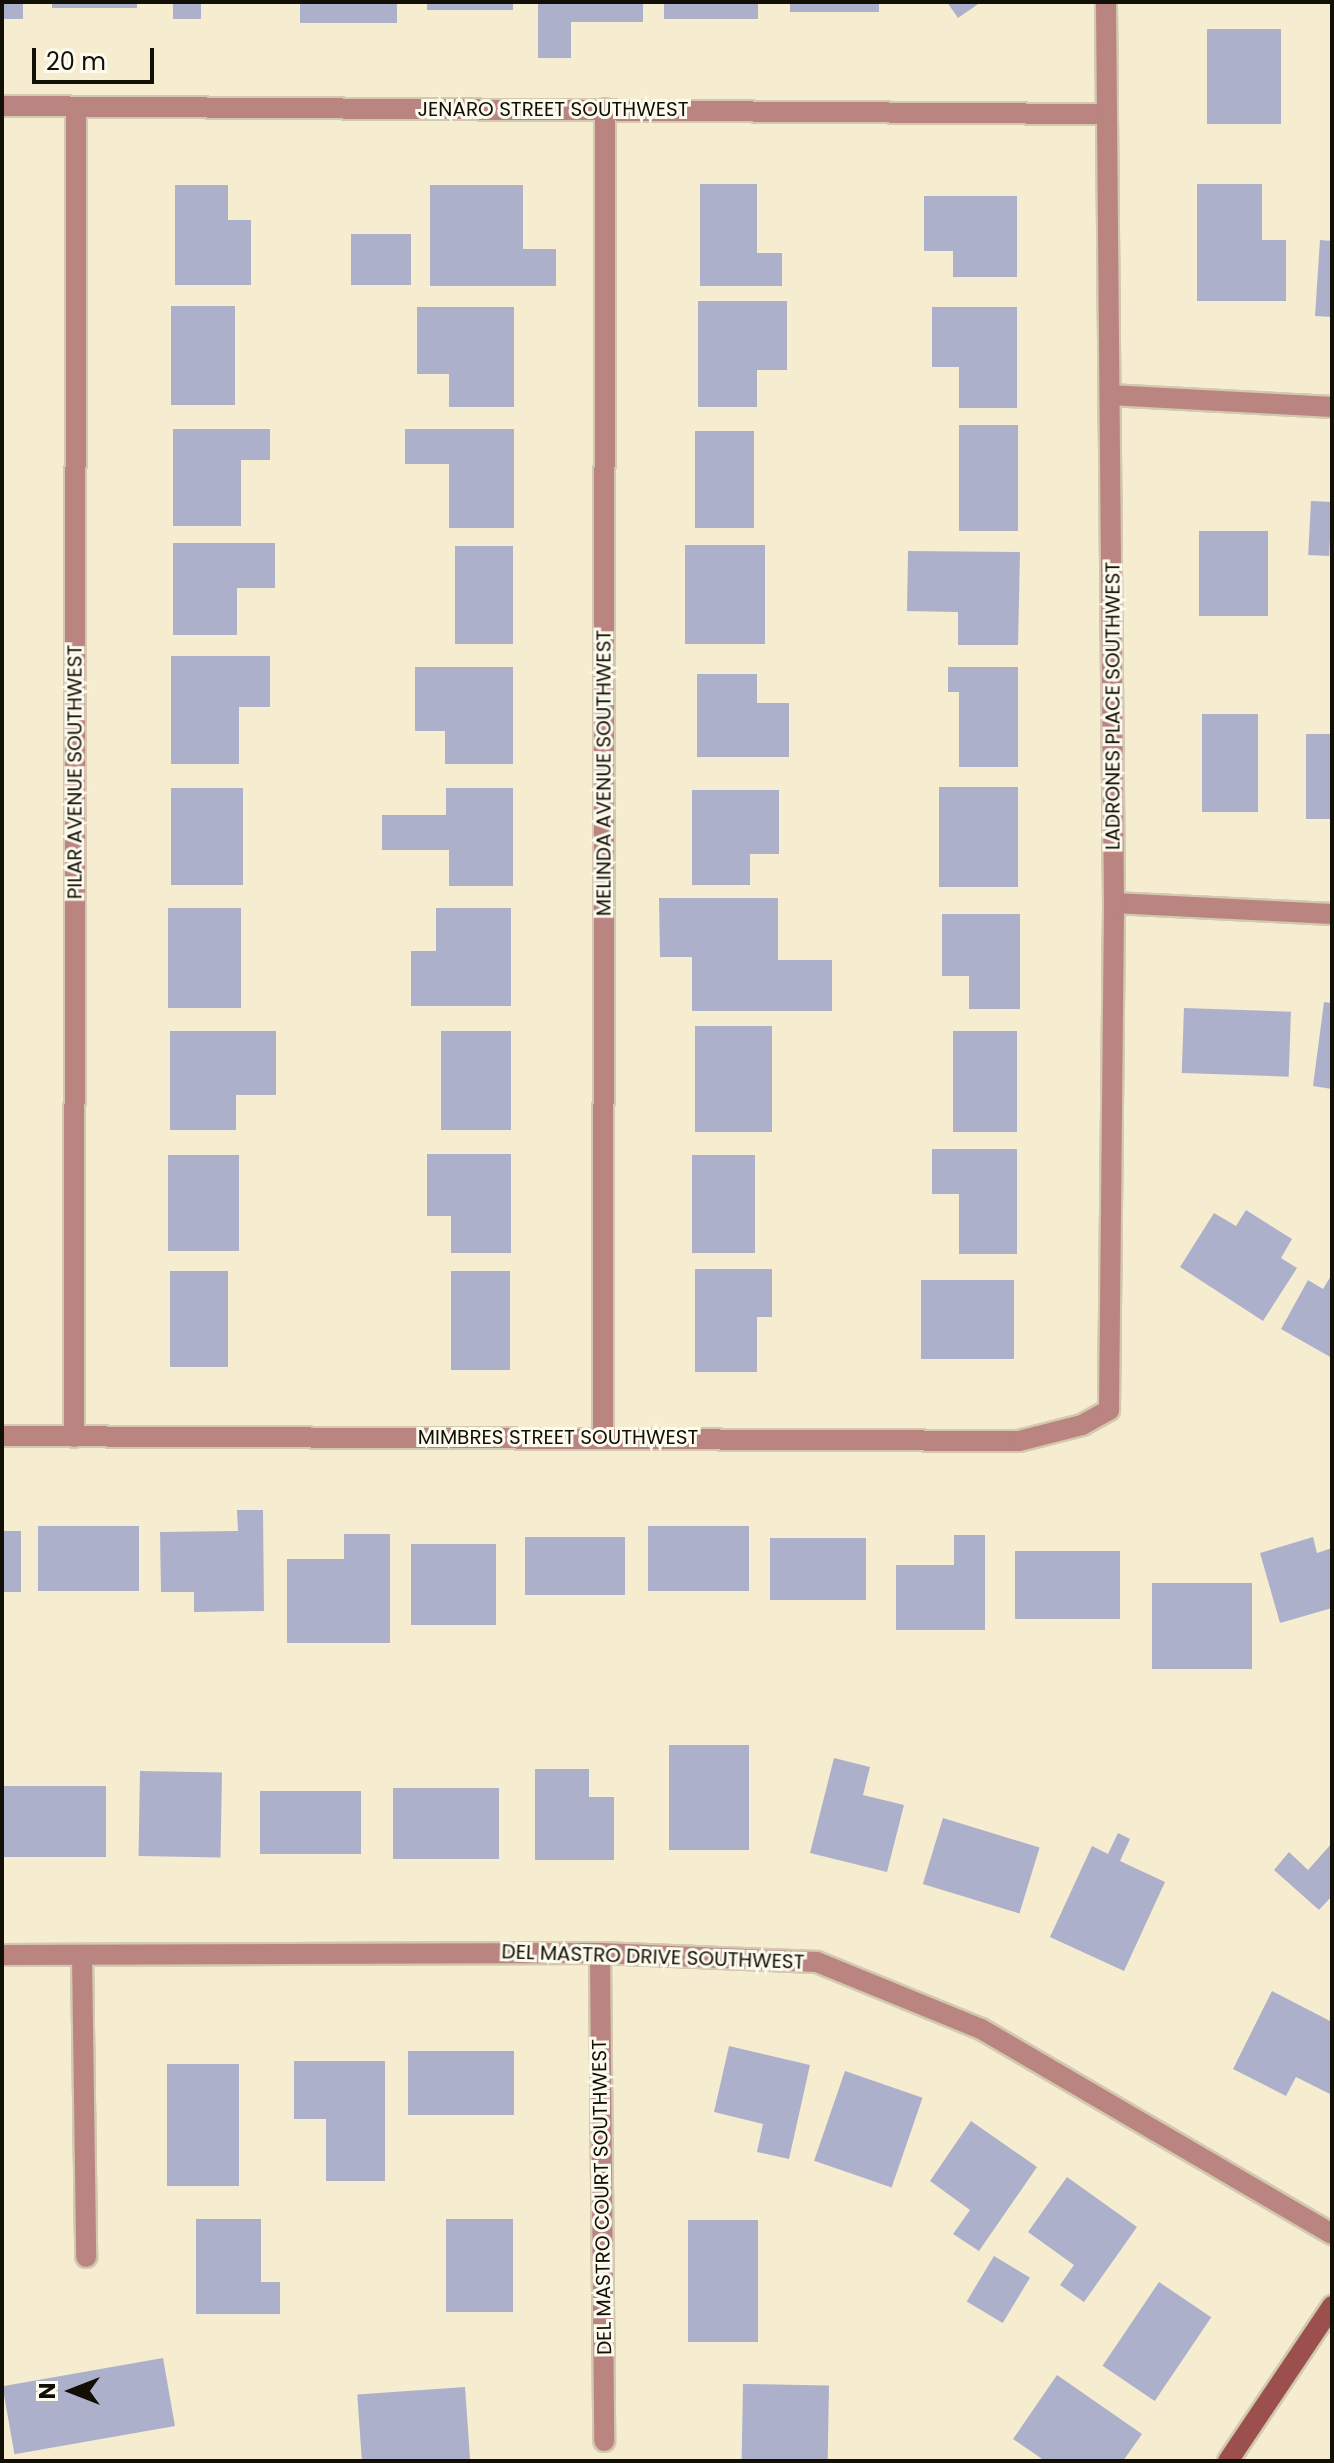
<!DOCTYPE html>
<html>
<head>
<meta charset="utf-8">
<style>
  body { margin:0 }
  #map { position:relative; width:1334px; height:2463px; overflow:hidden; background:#f6ecd0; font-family:Poppins,sans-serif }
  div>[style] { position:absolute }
  .building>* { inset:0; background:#adb0cb; transform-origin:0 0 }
  .roads { filter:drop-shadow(2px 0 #d2c9b0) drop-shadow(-2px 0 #d2c9b0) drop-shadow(0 2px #d2c9b0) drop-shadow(0 -2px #d2c9b0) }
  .street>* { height:20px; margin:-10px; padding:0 10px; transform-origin:10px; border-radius:10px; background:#ba8480 }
  .secondary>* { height:20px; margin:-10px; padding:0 10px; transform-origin:10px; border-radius:10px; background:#9c504d }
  span { translate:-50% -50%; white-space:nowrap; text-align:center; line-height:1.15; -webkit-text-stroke:6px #fdfaee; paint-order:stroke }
  .street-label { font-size:20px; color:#120f06 }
  .frame { position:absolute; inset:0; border:4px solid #120f06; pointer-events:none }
  .north { position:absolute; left:32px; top:2351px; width:80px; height:80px; -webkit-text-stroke:6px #fdfaee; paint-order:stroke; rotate:270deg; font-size:22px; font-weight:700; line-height:32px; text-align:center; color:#120f06 }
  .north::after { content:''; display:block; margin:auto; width:28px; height:36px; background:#120f06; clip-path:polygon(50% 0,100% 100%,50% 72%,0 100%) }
  .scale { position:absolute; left:32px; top:48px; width:122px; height:36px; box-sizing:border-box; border:4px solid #120f06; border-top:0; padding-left:10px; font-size:24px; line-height:28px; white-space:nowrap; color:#120f06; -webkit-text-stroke:6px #fdfaee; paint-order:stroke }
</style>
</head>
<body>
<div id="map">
  <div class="building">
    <div style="left:2px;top:2px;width:21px;height:17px"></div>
    <div style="left:52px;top:2px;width:85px;height:6px"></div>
    <div style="left:173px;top:2px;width:28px;height:17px"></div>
    <div style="left:300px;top:2px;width:97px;height:21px"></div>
    <div style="left:427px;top:2px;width:86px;height:8px"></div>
    <div style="clip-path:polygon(538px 2px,643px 2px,643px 22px,571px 22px,571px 58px,538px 58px)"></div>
    <div style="left:664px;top:2px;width:94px;height:17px"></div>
    <div style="left:790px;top:2px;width:89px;height:10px"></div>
    <div style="clip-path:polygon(947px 2px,981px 2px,958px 18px)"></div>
    <div style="left:1207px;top:29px;width:74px;height:95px"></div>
    <div style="clip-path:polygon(700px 184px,757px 184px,757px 253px,782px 253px,782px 286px,700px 286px)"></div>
    <div style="clip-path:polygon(1197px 184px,1262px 184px,1262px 240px,1286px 240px,1286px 301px,1197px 301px)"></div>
    <div style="clip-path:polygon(175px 185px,228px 185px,228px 220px,251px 220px,251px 285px,175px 285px)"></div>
    <div style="clip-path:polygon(430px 185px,523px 185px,523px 249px,556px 249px,556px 286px,430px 286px)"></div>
    <div style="clip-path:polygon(924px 196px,1017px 196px,1017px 277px,953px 277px,953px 251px,924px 251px)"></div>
    <div style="left:351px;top:234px;width:60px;height:51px"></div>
    <div style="clip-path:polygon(1320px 240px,1332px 241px,1332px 317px,1315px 316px)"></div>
    <div style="clip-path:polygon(698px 301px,787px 301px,787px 370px,757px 370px,757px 407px,698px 407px)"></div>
    <div style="left:171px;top:306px;width:64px;height:99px"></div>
    <div style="clip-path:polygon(417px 307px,514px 307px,514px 407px,449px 407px,449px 374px,417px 374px)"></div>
    <div style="clip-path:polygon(932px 307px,1017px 307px,1017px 408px,959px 408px,959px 367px,932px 367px)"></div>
    <div style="left:959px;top:425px;width:59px;height:106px"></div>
    <div style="clip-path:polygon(173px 429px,270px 429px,270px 460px,241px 460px,241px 526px,173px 526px)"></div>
    <div style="clip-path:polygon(405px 429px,514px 429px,514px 528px,449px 528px,449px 464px,405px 464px)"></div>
    <div style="left:695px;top:431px;width:59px;height:97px"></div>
    <div style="left:1311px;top:501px;width:21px;height:54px;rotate:3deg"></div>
    <div style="left:1199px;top:531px;width:69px;height:85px"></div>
    <div style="clip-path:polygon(173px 543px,275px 543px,275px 588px,237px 588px,237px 635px,173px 635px)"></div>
    <div style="left:685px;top:545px;width:80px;height:99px"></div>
    <div style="left:455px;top:546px;width:58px;height:98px"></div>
    <div style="clip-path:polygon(908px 551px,1020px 552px,1018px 645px,958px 645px,958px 612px,907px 611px)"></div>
    <div style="clip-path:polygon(171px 656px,270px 656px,270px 707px,239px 707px,239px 764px,171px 764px)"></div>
    <div style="clip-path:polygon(415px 667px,513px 667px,513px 764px,445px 764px,445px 731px,415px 731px)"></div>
    <div style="clip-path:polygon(948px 667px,1018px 667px,1018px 767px,959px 767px,959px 692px,948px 692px)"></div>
    <div style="clip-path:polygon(697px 674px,757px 674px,757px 703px,789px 703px,789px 757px,697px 757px)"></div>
    <div style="left:1202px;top:714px;width:56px;height:98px"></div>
    <div style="left:1306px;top:734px;width:26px;height:85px"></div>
    <div style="left:939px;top:787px;width:79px;height:100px"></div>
    <div style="left:171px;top:788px;width:72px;height:97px"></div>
    <div style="clip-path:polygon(446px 788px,513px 788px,513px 886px,449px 886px,449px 850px,382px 850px,382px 815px,446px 815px)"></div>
    <div style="clip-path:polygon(692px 790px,779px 790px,779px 854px,750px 854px,750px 885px,692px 885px)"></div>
    <div style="clip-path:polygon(659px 898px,778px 898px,778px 960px,832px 960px,832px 1011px,692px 1011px,692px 957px,660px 957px)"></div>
    <div style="left:168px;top:908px;width:73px;height:100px"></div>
    <div style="clip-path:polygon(436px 908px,511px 908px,511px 1006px,411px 1006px,411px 951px,436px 951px)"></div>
    <div style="clip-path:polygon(942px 914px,1020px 914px,1020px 1009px,969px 1009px,969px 976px,942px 976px)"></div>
    <div style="clip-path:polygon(1324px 1002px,1332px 1003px,1332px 1089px,1313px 1086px)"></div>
    <div style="left:1184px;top:1008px;width:107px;height:65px;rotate:2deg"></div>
    <div style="left:695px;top:1026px;width:77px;height:106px"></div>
    <div style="clip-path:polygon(170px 1031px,276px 1031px,276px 1095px,236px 1095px,236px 1130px,170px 1130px)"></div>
    <div style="left:441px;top:1031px;width:70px;height:99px"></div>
    <div style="left:953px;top:1031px;width:64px;height:101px"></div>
    <div style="clip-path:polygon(932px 1149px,1017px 1149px,1017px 1254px,959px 1254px,959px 1194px,932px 1194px)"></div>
    <div style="clip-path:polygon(427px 1154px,511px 1154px,511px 1253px,451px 1253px,451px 1216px,427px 1216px)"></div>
    <div style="left:168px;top:1155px;width:71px;height:96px"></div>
    <div style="left:692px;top:1155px;width:63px;height:98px"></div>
    <div style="clip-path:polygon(1246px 1210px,1292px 1239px,1281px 1258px,1297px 1268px,1263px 1321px,1180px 1267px,1214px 1213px,1236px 1226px)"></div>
    <div style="clip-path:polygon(695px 1269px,772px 1269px,772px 1317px,757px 1317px,757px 1372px,695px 1372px)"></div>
    <div style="left:170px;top:1271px;width:58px;height:96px"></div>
    <div style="left:451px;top:1271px;width:59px;height:99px"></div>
    <div style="clip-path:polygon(1332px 1274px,1332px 1358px,1281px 1329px,1308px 1280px,1323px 1289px)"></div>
    <div style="left:921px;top:1280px;width:93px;height:79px"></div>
    <div style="clip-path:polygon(237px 1510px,263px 1510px,264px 1611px,194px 1612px,194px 1592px,161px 1592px,160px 1532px,238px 1531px)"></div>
    <div style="left:38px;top:1526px;width:101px;height:65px"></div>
    <div style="left:648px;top:1526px;width:101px;height:65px"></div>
    <div style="left:2px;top:1531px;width:19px;height:61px"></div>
    <div style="clip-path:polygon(344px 1534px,390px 1534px,390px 1643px,287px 1643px,287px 1559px,344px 1559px)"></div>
    <div style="clip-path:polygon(954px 1535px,985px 1535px,985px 1630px,896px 1630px,896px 1565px,954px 1565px)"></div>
    <div style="left:525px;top:1537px;width:100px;height:58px"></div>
    <div style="clip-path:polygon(1313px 1537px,1317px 1553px,1332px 1548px,1332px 1608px,1280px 1623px,1260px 1553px)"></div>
    <div style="left:770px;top:1538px;width:96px;height:62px"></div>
    <div style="left:411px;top:1544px;width:85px;height:81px"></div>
    <div style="left:1015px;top:1551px;width:105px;height:68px"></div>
    <div style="left:1152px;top:1583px;width:100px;height:86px"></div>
    <div style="left:669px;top:1745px;width:80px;height:105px"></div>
    <div style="clip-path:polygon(834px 1758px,870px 1767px,863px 1795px,904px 1805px,887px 1872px,810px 1853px)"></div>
    <div style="clip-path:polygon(535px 1769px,589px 1769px,589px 1797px,614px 1797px,614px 1860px,535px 1860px)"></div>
    <div style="left:140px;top:1771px;width:82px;height:85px;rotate:1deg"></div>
    <div style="left:2px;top:1786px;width:104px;height:71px"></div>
    <div style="left:393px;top:1788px;width:106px;height:71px"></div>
    <div style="left:260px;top:1791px;width:101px;height:63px"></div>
    <div style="left:943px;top:1818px;width:101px;height:69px;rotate:17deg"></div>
    <div style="clip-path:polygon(1118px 1833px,1130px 1839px,1120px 1861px,1165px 1882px,1124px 1971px,1050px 1937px,1092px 1846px,1108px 1854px)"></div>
    <div style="clip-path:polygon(1332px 1843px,1332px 1896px,1319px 1910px,1274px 1870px,1289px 1852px,1308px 1870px)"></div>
    <div style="clip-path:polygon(1272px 1991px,1332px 2022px,1332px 2095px,1296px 2077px,1286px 2096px,1233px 2069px)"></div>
    <div style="clip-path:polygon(729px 2046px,810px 2065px,789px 2159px,757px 2152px,763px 2124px,714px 2112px)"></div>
    <div style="left:408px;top:2051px;width:106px;height:64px"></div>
    <div style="clip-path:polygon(294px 2061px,385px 2061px,385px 2181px,326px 2181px,326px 2119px,294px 2119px)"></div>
    <div style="left:167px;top:2064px;width:72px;height:122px"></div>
    <div style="left:845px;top:2071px;width:82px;height:95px;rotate:19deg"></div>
    <div style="clip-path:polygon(971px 2121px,1037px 2167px,979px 2251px,953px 2234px,970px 2210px,930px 2181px)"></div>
    <div style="clip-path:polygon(1067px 2177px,1137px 2227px,1084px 2302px,1060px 2285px,1074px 2265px,1028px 2232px)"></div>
    <div style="clip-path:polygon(196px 2219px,261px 2219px,261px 2282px,280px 2282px,280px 2314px,196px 2314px)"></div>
    <div style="left:446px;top:2219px;width:67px;height:93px"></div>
    <div style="left:688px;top:2220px;width:70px;height:122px"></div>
    <div style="left:994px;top:2256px;width:42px;height:53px;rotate:31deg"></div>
    <div style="left:1159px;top:2282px;width:63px;height:101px;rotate:34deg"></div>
    <div style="left:163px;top:2358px;width:69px;height:163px;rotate:80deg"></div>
    <div style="clip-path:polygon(1057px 2375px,1142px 2434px,1123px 2461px,1045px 2461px,1013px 2439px)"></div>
    <div style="left:743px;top:2384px;width:86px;height:77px;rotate:1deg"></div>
    <div style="left:465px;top:2387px;width:74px;height:108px;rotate:86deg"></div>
  </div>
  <div class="roads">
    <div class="street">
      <div style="left:2px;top:106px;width:1103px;rotate:0.42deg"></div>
      <div style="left:1110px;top:395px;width:222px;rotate:3.1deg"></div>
      <div style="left:1114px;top:903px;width:218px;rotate:2.9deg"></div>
      <div style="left:2px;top:1436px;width:1017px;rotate:0.28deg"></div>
      <div style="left:1019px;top:1441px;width:65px;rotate:-14.3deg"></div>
      <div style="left:1082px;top:1425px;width:31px;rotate:-29deg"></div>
      <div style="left:1109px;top:1410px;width:507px;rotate:-89.43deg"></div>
      <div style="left:1114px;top:903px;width:901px;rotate:-90.51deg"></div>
      <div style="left:74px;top:1437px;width:1330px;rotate:-89.91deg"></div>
      <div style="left:603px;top:1437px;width:1328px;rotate:-89.91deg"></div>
      <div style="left:600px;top:1953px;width:488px;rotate:89.5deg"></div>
      <div style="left:2px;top:1955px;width:598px;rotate:-0.19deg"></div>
      <div style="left:600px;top:1953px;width:217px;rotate:2.4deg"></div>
      <div style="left:817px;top:1962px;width:177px;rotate:22.2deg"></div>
      <div style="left:981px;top:2029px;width:406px;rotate:30.3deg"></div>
      <div style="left:82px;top:1955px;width:302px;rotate:89.2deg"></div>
    </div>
    <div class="secondary">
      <div style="left:1228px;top:2461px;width:187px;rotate:-56.1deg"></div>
    </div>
  </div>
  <div class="street-label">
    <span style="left:553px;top:109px">JENARO STREET SOUTHWEST</span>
    <span style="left:1113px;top:706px;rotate:-90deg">LADRONES PLACE SOUTHWEST</span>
    <span style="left:75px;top:772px;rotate:-90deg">PILAR AVENUE SOUTHWEST</span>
    <span style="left:604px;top:773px;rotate:-90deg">MELINDA AVENUE SOUTHWEST</span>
    <span style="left:558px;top:1437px">MIMBRES STREET SOUTHWEST</span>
    <span style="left:653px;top:1957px;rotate:2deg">DEL MASTRO DRIVE SOUTHWEST</span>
    <span style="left:602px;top:2197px;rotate:-91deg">DEL MASTRO COURT SOUTHWEST</span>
  </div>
  <div class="frame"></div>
  <div class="north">N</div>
  <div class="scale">20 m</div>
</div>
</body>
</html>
